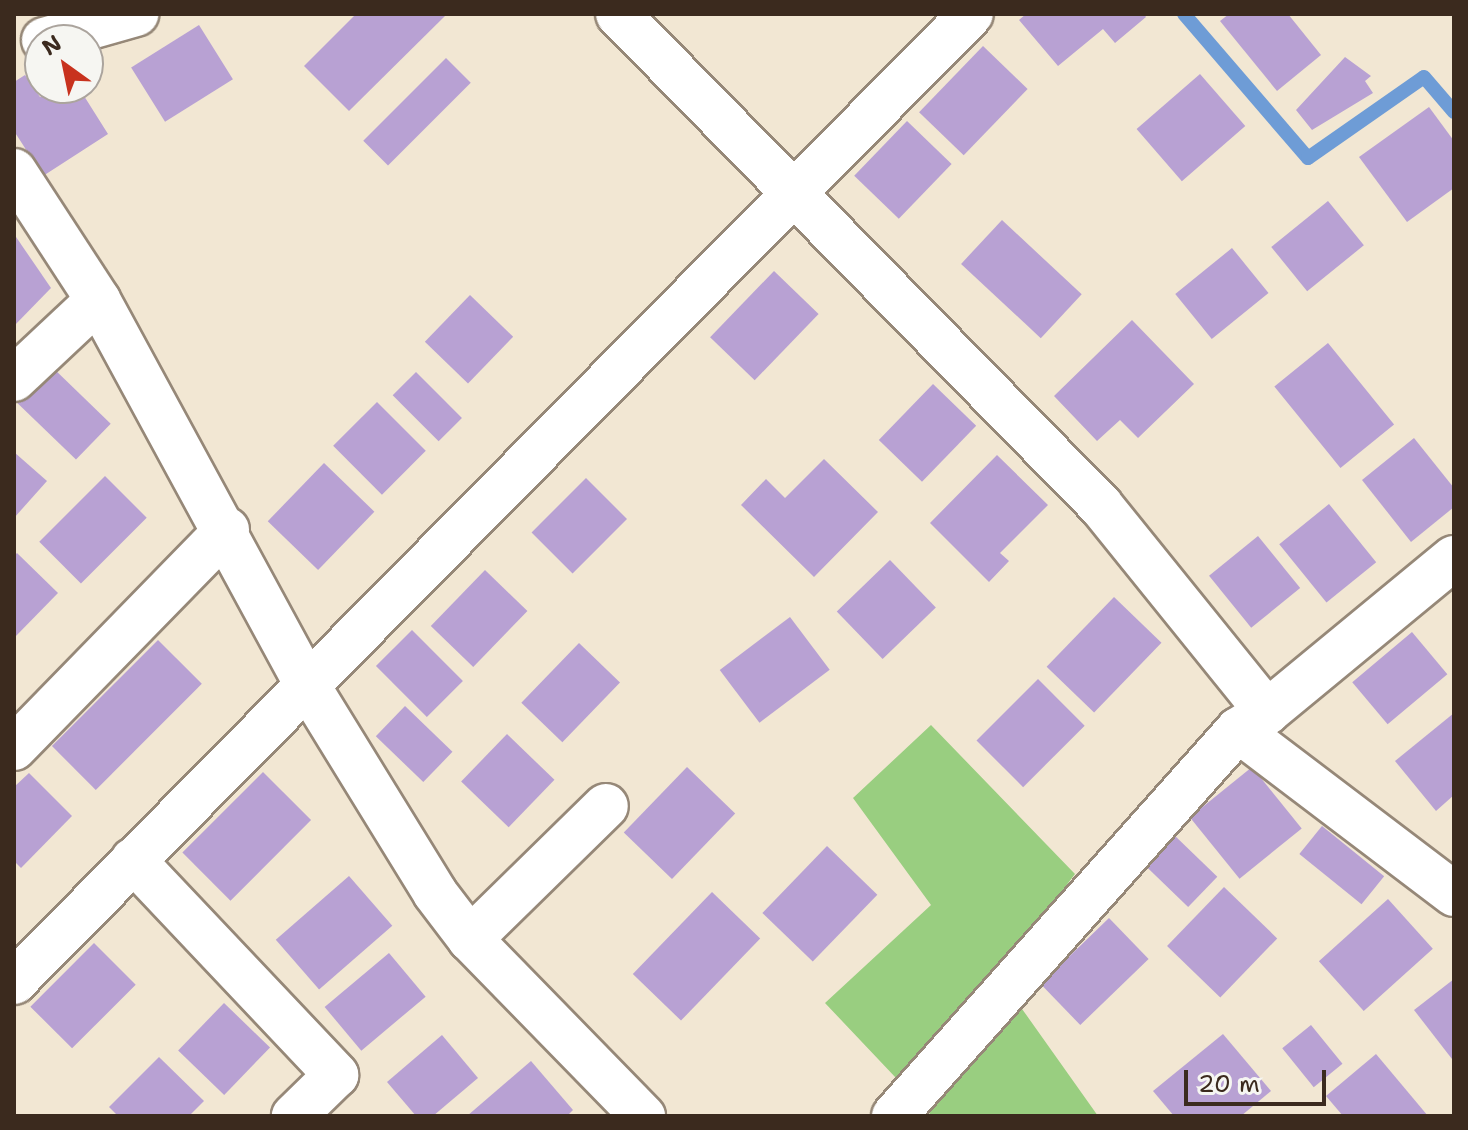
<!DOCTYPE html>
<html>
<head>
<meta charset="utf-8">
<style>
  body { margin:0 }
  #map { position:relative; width:1468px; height:1130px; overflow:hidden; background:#f2e7d3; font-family:"Shantell Sans",sans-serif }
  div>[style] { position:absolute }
  .green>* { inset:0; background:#99ce80 }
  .stream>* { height:14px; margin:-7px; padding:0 7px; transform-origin:7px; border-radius:7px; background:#6e9cd6 }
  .building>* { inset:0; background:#b8a1d3; transform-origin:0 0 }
  .roads { filter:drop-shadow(2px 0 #968878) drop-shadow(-2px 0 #968878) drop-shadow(0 2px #968878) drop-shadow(0 -2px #968878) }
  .minor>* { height:44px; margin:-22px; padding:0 22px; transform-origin:22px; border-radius:22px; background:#fff }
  span { translate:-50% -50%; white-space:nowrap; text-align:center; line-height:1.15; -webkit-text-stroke:6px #f6f6f2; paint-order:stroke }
  .frame { position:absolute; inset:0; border:16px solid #3b2a1e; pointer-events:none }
  .north { position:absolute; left:24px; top:24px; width:80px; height:80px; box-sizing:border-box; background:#f6f6f2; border:2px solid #aba49d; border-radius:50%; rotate:327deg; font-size:22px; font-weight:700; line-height:32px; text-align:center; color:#3b2a1e }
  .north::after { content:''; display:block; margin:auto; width:28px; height:36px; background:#c8321e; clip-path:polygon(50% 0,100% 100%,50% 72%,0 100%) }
  .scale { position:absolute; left:1184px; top:1070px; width:142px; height:36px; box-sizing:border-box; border:4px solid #3b2a1e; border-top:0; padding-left:10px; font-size:24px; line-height:28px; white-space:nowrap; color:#3b2a1e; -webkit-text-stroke:6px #f6f6f2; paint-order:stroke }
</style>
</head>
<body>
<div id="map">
  <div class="green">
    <div style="clip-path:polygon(931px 725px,1075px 874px,998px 975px,1098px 1116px,932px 1116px,825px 1003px,931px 905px,853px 798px)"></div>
  </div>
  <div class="stream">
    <div style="left:1184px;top:14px;width:190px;rotate:49.3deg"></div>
    <div style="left:1308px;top:158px;width:141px;rotate:-34.9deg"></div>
    <div style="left:1424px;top:77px;width:46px;rotate:49.4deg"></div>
  </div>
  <div class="building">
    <div style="clip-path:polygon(356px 14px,447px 14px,349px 111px,304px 66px)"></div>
    <div style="clip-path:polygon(1026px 14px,1144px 14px,1146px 17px,1115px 43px,1103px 29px,1058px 66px,1019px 20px)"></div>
    <div style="clip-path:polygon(1229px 14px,1288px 14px,1321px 55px,1277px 91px,1220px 21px)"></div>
    <div style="left:199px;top:25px;width:64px;height:80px;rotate:58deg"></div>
    <div style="left:983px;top:46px;width:62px;height:92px;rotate:44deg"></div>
    <div style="clip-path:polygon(1345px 57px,1371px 76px,1365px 81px,1373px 93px,1312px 130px,1296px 110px)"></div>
    <div style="left:446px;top:58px;width:35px;height:117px;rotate:45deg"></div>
    <div style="left:1200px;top:74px;width:69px;height:84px;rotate:49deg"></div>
    <div style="clip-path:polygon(25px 75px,40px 97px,79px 88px,108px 134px,43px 176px,14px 131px,14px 82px)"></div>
    <div style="clip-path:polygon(1429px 107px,1454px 141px,1454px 188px,1407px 222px,1359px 157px)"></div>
    <div style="left:907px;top:121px;width:62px;height:76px;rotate:44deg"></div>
    <div style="left:1328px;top:201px;width:57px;height:73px;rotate:51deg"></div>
    <div style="left:1002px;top:220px;width:109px;height:60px;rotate:43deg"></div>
    <div style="clip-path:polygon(14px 234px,51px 288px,14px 326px)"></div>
    <div style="left:1232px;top:248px;width:58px;height:73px;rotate:51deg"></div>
    <div style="left:774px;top:271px;width:62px;height:92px;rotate:44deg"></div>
    <div style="left:470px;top:295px;width:60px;height:65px;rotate:44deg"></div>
    <div style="clip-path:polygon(1132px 320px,1194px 384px,1138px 438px,1120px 420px,1097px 441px,1054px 396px)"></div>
    <div style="left:1328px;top:343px;width:105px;height:69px;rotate:51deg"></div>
    <div style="left:51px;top:366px;width:83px;height:50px;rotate:44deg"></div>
    <div style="left:416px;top:372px;width:65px;height:33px;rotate:45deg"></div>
    <div style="left:933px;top:384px;width:60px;height:78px;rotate:44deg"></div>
    <div style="left:377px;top:402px;width:69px;height:62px;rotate:45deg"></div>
    <div style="clip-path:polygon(1414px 438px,1454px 488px,1454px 507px,1411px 542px,1362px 480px)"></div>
    <div style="clip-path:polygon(14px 452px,47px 481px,14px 518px)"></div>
    <div style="clip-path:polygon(997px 455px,1048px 505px,1000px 553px,1009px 561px,989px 582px,930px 523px)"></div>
    <div style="clip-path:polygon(824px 459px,878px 512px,814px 577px,741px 505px,766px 479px,785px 498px)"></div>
    <div style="left:324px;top:463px;width:70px;height:81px;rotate:44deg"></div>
    <div style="left:105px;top:476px;width:59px;height:93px;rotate:45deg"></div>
    <div style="left:586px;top:478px;width:58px;height:77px;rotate:45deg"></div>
    <div style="left:1329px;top:504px;width:75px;height:64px;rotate:51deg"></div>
    <div style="left:1258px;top:536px;width:67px;height:63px;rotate:51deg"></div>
    <div style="clip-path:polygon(17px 553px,58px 593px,14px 638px,14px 556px)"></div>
    <div style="left:890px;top:560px;width:66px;height:74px;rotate:46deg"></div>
    <div style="left:485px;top:570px;width:59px;height:78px;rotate:44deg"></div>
    <div style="left:1114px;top:597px;width:66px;height:97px;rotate:44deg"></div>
    <div style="left:790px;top:617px;width:66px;height:88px;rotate:53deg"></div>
    <div style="left:412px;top:630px;width:72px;height:51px;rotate:45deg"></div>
    <div style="left:1412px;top:632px;width:55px;height:78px;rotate:50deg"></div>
    <div style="left:158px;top:640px;width:62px;height:150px;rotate:45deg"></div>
    <div style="left:579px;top:643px;width:57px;height:83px;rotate:44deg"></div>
    <div style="left:1038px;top:679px;width:66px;height:87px;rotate:45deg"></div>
    <div style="left:405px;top:706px;width:66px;height:42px;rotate:44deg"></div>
    <div style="clip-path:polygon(1454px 713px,1454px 795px,1436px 811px,1395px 761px)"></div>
    <div style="left:507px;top:734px;width:66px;height:66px;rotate:44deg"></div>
    <div style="left:687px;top:767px;width:67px;height:91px;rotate:44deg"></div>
    <div style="left:1252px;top:767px;width:79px;height:80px;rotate:51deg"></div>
    <div style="left:263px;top:772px;width:68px;height:114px;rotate:45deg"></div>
    <div style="clip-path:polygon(29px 773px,72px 816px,21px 868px,14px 861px,14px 787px)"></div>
    <div style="left:1322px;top:826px;width:80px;height:36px;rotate:39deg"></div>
    <div style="left:1172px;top:833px;width:63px;height:42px;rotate:44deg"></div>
    <div style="left:827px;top:846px;width:70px;height:93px;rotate:44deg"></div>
    <div style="left:349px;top:876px;width:66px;height:97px;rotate:49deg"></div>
    <div style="left:1224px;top:887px;width:74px;height:82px;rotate:44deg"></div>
    <div style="left:712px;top:892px;width:67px;height:114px;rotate:44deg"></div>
    <div style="left:1388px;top:899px;width:67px;height:93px;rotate:48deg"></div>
    <div style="left:1109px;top:918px;width:57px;height:95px;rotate:46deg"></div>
    <div style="left:94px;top:943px;width:59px;height:90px;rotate:45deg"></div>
    <div style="left:389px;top:953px;width:57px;height:84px;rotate:50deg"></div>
    <div style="clip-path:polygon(1454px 979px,1454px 1057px,1452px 1059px,1414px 1010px)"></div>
    <div style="left:224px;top:1003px;width:64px;height:66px;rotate:44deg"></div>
    <div style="left:1311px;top:1025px;width:50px;height:37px;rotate:51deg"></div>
    <div style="clip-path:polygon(1223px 1034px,1271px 1091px,1241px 1116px,1174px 1116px,1153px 1091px)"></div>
    <div style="clip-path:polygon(442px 1035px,478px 1078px,433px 1116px,416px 1116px,387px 1082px)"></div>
    <div style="clip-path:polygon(1376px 1054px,1428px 1116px,1343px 1116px,1326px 1096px)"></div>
    <div style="clip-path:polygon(159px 1057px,204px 1101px,189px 1116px,118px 1116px,109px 1107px)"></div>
    <div style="clip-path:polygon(531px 1061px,573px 1110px,567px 1116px,467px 1116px)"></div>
  </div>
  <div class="roads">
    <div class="minor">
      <div style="left:618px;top:14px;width:689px;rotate:45.53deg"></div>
      <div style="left:1101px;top:506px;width:265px;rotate:51.1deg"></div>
      <div style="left:1267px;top:712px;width:34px;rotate:148deg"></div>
      <div style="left:1238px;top:730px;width:271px;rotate:37.2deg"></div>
      <div style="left:44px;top:40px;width:96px;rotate:-15.8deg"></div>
      <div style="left:14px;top:171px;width:154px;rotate:56.9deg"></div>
      <div style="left:98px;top:300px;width:436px;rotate:61.5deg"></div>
      <div style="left:306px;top:683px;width:246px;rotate:58.4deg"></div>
      <div style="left:435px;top:893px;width:58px;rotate:52.7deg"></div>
      <div style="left:470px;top:939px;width:248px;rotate:45.7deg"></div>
      <div style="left:14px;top:379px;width:115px;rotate:-43.2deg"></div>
      <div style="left:1267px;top:712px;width:242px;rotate:-39.5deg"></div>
      <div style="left:14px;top:748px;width:305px;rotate:-45.7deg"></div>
      <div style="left:133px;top:860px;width:296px;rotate:46.6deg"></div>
      <div style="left:336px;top:1075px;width:59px;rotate:135.7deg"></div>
      <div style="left:470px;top:939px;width:190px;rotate:-44.4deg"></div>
      <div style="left:14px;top:982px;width:1361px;rotate:-45.33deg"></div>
      <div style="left:894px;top:1116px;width:517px;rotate:-48.29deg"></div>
    </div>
  </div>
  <div class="frame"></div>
  <div class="north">N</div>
  <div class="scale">20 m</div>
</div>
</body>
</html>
